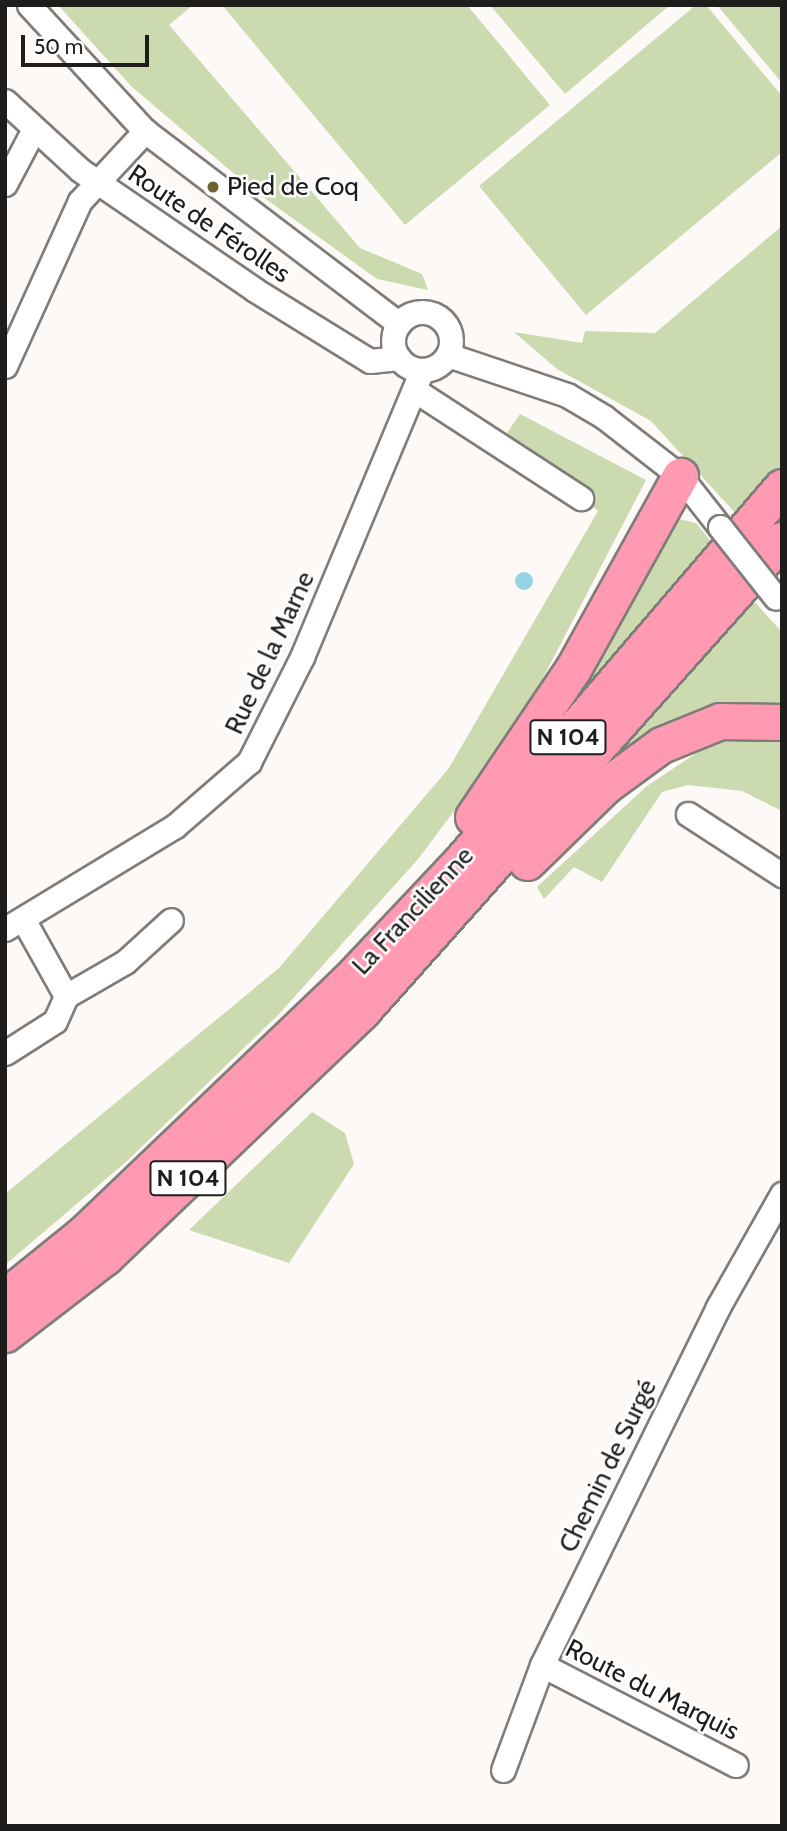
<!DOCTYPE html>
<html>
<head>
<meta charset="utf-8">
<style>
  body { margin:0 }
  #map { position:relative; width:787px; height:1831px; overflow:hidden; background:#fcf9f6; font-family:Cabin,sans-serif }
  div>[style] { position:absolute }
  .green>* { inset:0; background:#ccdab0 }
  .water>* { inset:0; background:#95d5e3 }
  .round { border-radius:50% }
  .roads { filter:drop-shadow(2px 0 #7f7c7a) drop-shadow(-2px 0 #7f7c7a) drop-shadow(0 2px #7f7c7a) drop-shadow(0 -2px #7f7c7a) }
  .minor>* { height:23px; margin:-11.5px; padding:0 11.5px; transform-origin:11.5px; border-radius:11.5px; background:#fff }
  .minor>.ring { margin:-11.5px; padding:0; box-sizing:content-box; background:none; border:23px solid #fff; border-radius:50% }
  .highway>* { height:35px; margin:-17.5px; padding:0 17.5px; transform-origin:17.5px; border-radius:17.5px; background:#ff9ab2 }
  .bridges { filter:drop-shadow(2px 0 #7f7c7a) drop-shadow(-2px 0 #7f7c7a) drop-shadow(0 2px #7f7c7a) drop-shadow(0 -2px #7f7c7a) }
  .minor-bridge>* { height:23px; margin:-11.5px; padding:0 11.5px; transform-origin:11.5px; border-radius:11.5px; background:#fff }
  .dots>* { width:19px; height:19px; translate:-50% -50%; box-sizing:border-box; border:4px solid #fff; border-radius:50% }
  span { translate:-50% -50%; white-space:nowrap; text-align:center; line-height:1.15; -webkit-text-stroke:5px #fff; paint-order:stroke }
  .shield-label span { padding:2px 5px; background:#fff; border:2px solid; border-radius:5px; -webkit-text-stroke-width:0 }
  .shield-label { font-size:24px; color:#1e1d1c; font-weight:700 }
  .poi-label { font-size:26px; color:#1e1d1c }
  .left { translate:0 -50%; text-align:left }
  .street-label { font-size:26px; color:#1e1d1c }
  .frame { position:absolute; inset:0; border:7px solid #1e1d1c; pointer-events:none }
  .scale { position:absolute; left:21px; top:35px; width:128px; height:32px; box-sizing:border-box; border:4px solid #1e1d1c; border-top:0; padding-left:9px; font-size:21px; line-height:24px; white-space:nowrap; color:#1e1d1c; -webkit-text-stroke:5px #fff; paint-order:stroke }
</style>
</head>
<body>
<div id="map">
  <div class="green">
    <div style="clip-path:polygon(58px 5px,193px 5px,169px 25px,360px 248px,422px 274px,428px 290px,377px 279px,252px 189px,131px 86px)"></div>
    <div style="clip-path:polygon(222px 5px,467px 5px,550px 105px,405px 225px)"></div>
    <div style="clip-path:polygon(490px 5px,670px 5px,565px 94px)"></div>
    <div style="clip-path:polygon(696px 5px,706px 5px,782px 96px,782px 152px,586px 315px,479px 186px)"></div>
    <div style="clip-path:polygon(717px 5px,782px 5px,782px 83px)"></div>
    <div style="clip-path:polygon(782px 226px,782px 564px,651px 421px,557px 369px,514px 332px,582px 343px,585px 331px,655px 333px)"></div>
    <div style="clip-path:polygon(520px 414px,646px 480px,519px 724px,419px 858px,279px 1014px,127px 1161px,5px 1265px,5px 1194px,279px 968px,449px 768px,598px 511px,507px 433px)"></div>
    <div style="clip-path:polygon(679px 519px,696px 523px,713px 544px,516px 770px,665px 525px)"></div>
    <div style="clip-path:polygon(750px 597px,782px 632px,782px 715px,593px 779px)"></div>
    <div style="clip-path:polygon(782px 731px,782px 811px,742px 791px,688px 785px,662px 792px,602px 882px,574px 867px,544px 899px,537px 887px,647px 786px,725px 734px)"></div>
    <div style="clip-path:polygon(312px 1112px,345px 1133px,354px 1164px,289px 1263px,189px 1230px)"></div>
  </div>
  <div class="water">
    <div class="round" style="left:515px;top:572px;width:18px;height:18px"></div>
  </div>
  <div class="roads">
    <div class="minor">
      <div style="left:29px;top:5px;width:171px;rotate:47.4deg"></div>
      <div style="left:145px;top:131px;width:319px;rotate:37.2deg"></div>
      <div style="left:5px;top:101px;width:102px;rotate:42.6deg"></div>
      <div style="left:80px;top:170px;width:212px;rotate:34.4deg"></div>
      <div style="left:255px;top:290px;width:135px;rotate:31.7deg"></div>
      <div style="left:370px;top:361px;width:29px;rotate:-6deg"></div>
      <div style="left:5px;top:184px;width:62px;rotate:-62.2deg"></div>
      <div class="ring" style="left:393px;top:312px;width:35px;height:35px"></div>
      <div style="left:448px;top:355px;width:126px;rotate:18.6deg"></div>
      <div style="left:567px;top:395px;width:43px;rotate:30.7deg"></div>
      <div style="left:604px;top:417px;width:96px;rotate:37.8deg"></div>
      <div style="left:680px;top:476px;width:65px;rotate:51.9deg"></div>
      <div style="left:5px;top:366px;width:181px;rotate:-65.6deg"></div>
      <div style="left:80px;top:201px;width:96px;rotate:-47.1deg"></div>
      <div style="left:416px;top:391px;width:197px;rotate:33deg"></div>
      <div style="left:688px;top:814px;width:112px;rotate:33deg"></div>
      <div style="left:5px;top:929px;width:199px;rotate:-31.2deg"></div>
      <div style="left:175px;top:826px;width:98px;rotate:-40.9deg"></div>
      <div style="left:249px;top:762px;width:118px;rotate:-63.2deg"></div>
      <div style="left:302px;top:657px;width:311px;rotate:-67.3deg"></div>
      <div style="left:66px;top:996px;width:68px;rotate:-30deg"></div>
      <div style="left:125px;top:962px;width:62px;rotate:-42.4deg"></div>
      <div style="left:5px;top:1053px;width:59px;rotate:-32.6deg"></div>
      <div style="left:55px;top:1021px;width:27px;rotate:-66deg"></div>
      <div style="left:66px;top:996px;width:88px;rotate:-119.2deg"></div>
      <div style="left:542px;top:1665px;width:218px;rotate:27.3deg"></div>
      <div style="left:503px;top:1770px;width:112px;rotate:-69.6deg"></div>
      <div style="left:542px;top:1665px;width:399px;rotate:-63.8deg"></div>
      <div style="left:718px;top:1307px;width:130px;rotate:-60.5deg"></div>
    </div>
    <div class="highway">
      <div style="left:473px;top:817px;width:179px;rotate:-56deg"></div>
      <div style="left:573px;top:669px;width:221px;rotate:-61deg"></div>
      <div style="left:527px;top:862px;width:109px;rotate:-44.3deg"></div>
      <div style="left:605px;top:786px;width:69px;rotate:-36.2deg"></div>
      <div style="left:661px;top:745px;width:64px;rotate:-22.1deg"></div>
      <div style="left:720px;top:721px;width:62px;rotate:0.9deg"></div>
      <div style="left:5px;top:1297px;width:102px;rotate:-39deg"></div>
      <div style="left:84px;top:1233px;width:364px;rotate:-43.7deg"></div>
      <div style="left:347px;top:982px;width:168px;rotate:-46.7deg"></div>
      <div style="left:462px;top:860px;width:491px;rotate:-49.4deg"></div>
      <div style="left:5px;top:1334px;width:126px;rotate:-37.6deg"></div>
      <div style="left:105px;top:1257px;width:356px;rotate:-43.7deg"></div>
      <div style="left:362px;top:1011px;width:631px;rotate:-48.28deg"></div>
    </div>
  </div>
  <div class="bridges">
    <div class="minor-bridge">
      <div style="left:720px;top:527px;width:90px;rotate:51.7deg"></div>
    </div>
  </div>
  <div class="dots">
    <div style="left:213px;top:187px;background:#6c6531"></div>
  </div>
  <div class="shield-label">
    <span style="left:568px;top:737px">N 104</span>
    <span style="left:188px;top:1178px">N 104</span>
  </div>
  <div class="poi-label">
    <span class="left" style="left:227px;top:187px">Pied de Coq</span>
  </div>
  <div class="street-label">
    <span style="left:209px;top:224px;rotate:34deg">Route de Férolles</span>
    <span style="left:270px;top:653px;rotate:-65deg">Rue de la Marne</span>
    <span style="left:413px;top:911px;rotate:-47deg">La Francilienne</span>
    <span style="left:608px;top:1466px;rotate:-64deg">Chemin de Surgé</span>
    <span style="left:652px;top:1690px;rotate:27deg">Route du Marquis</span>
  </div>
  <div class="frame"></div>
  <div class="scale">50 m</div>
</div>
</body>
</html>
